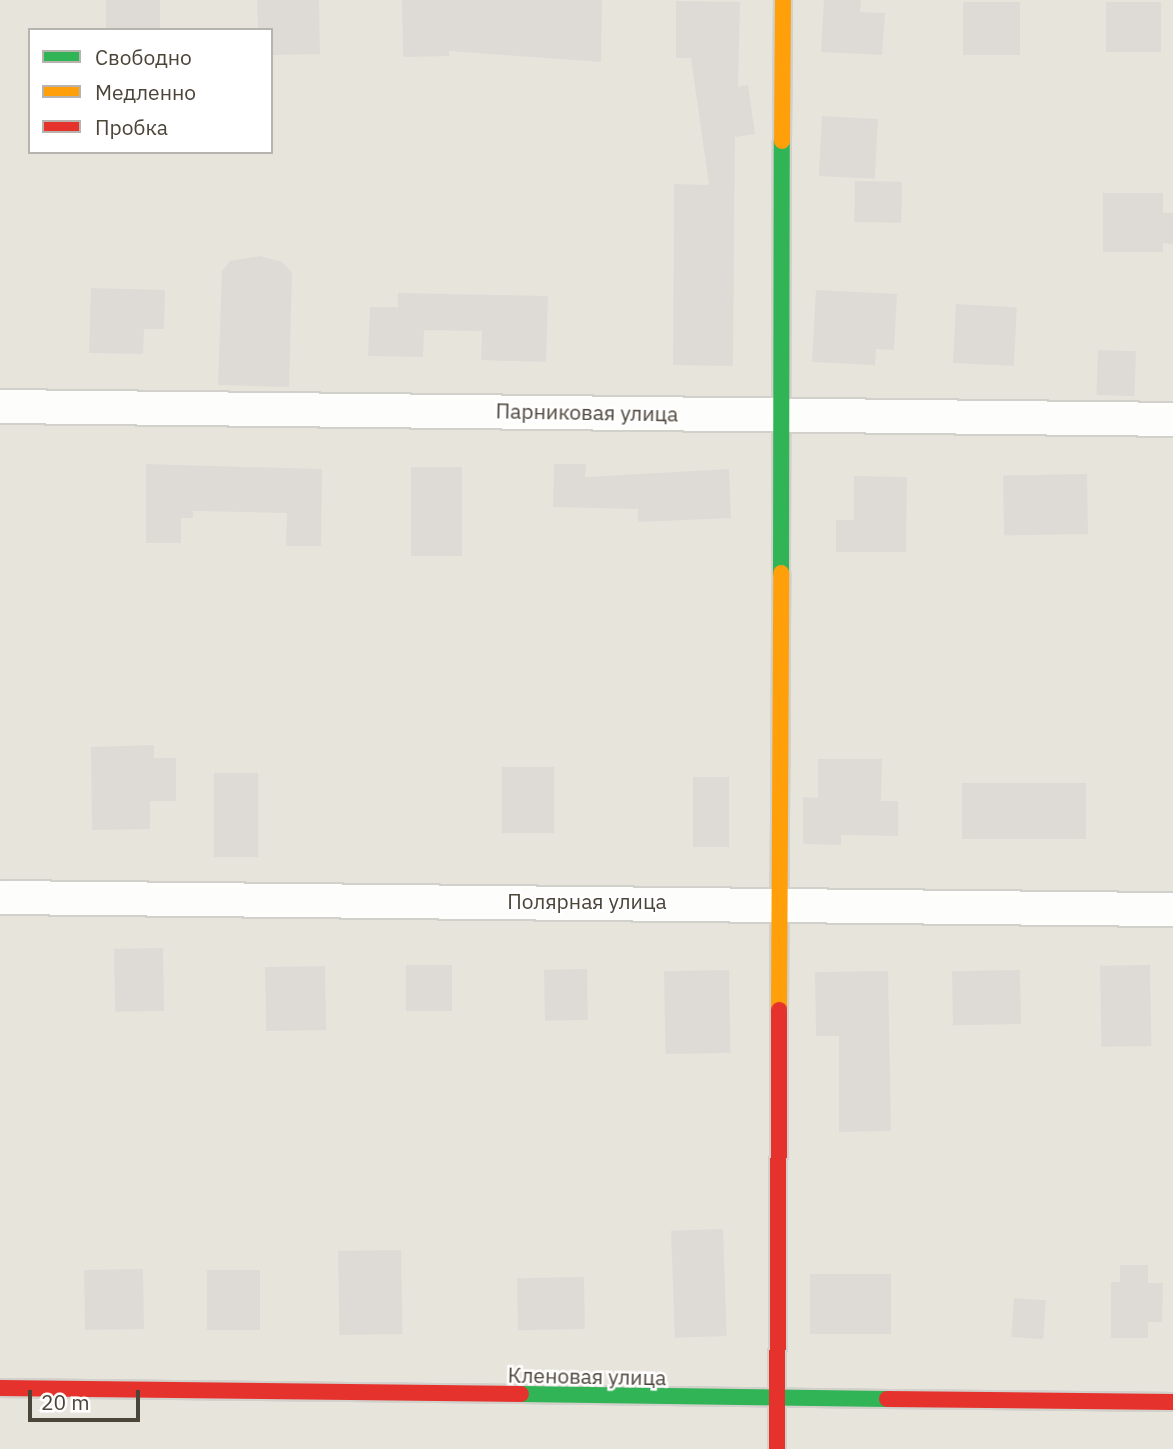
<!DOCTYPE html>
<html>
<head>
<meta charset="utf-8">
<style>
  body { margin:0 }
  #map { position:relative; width:1173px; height:1449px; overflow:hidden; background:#f4f2ee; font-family:"IBM Plex Sans",sans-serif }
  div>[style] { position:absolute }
  .residential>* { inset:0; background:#e7e4dc }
  .building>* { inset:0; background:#dedbd6; transform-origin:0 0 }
  .roads { filter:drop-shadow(2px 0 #d2d0cb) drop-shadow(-2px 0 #d2d0cb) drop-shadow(0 2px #d2d0cb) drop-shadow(0 -2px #d2d0cb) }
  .street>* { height:33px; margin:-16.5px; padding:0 16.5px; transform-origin:16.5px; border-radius:16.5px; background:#fdfdfc }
  .fast>* { height:16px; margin:-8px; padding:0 8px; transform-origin:8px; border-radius:8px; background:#30b455 }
  .slow>* { height:16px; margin:-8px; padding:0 8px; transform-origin:8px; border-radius:8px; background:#ff9f0a }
  .jam>* { height:16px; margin:-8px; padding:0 8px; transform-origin:8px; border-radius:8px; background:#e5322d }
  span { translate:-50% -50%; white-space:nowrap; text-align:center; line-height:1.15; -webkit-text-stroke:5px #fff; paint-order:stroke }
  .street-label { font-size:21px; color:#4b4439 }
  .legend { position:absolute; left:28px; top:28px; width:245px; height:126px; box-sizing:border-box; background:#fff; border:2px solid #b7b4b0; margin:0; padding:9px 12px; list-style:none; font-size:21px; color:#4b4439 }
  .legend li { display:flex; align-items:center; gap:14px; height:35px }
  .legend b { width:35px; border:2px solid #b7b4b0 }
  .scale { position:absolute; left:28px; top:1390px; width:112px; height:32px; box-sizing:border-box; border:4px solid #4b4439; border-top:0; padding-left:9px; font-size:21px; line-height:24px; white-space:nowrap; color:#4b4439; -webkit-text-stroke:5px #fff; paint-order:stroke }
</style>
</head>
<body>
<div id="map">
  <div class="residential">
    <div style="clip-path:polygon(evenodd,0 0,1173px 0,1173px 1449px,0 1449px,0 0,30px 30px,271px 30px,271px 152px,30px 152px,30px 30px)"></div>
  </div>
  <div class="building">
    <div style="left:106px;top:0;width:54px;height:30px"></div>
    <div style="clip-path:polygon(257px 0,319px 0,320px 54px,271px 55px,271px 30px,258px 30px)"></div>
    <div style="clip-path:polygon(402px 0,602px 0,601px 62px,449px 51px,449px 56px,403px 57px)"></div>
    <div style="clip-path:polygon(824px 0,861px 0,860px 12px,885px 13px,882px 55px,821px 52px)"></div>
    <div style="clip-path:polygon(676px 1px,740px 2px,738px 87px,748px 85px,755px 134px,735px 137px,733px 366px,673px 365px,674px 184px,709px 185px,691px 58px,676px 58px)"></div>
    <div style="left:963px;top:2px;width:57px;height:53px"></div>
    <div style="left:1106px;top:2px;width:55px;height:50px"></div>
    <div style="left:822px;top:116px;width:56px;height:60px;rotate:3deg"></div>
    <div style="left:855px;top:181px;width:47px;height:41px;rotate:1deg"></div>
    <div style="clip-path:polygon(1103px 193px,1163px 193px,1163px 213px,1173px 213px,1173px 244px,1163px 243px,1163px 252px,1103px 252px)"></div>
    <div style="clip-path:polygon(260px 256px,282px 262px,292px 273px,289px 387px,218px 385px,222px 271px,230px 261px)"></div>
    <div style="clip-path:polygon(91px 288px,165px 290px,164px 329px,144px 329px,143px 354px,89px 353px)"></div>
    <div style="clip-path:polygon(816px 290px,897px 294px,894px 350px,876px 349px,875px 365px,812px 362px)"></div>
    <div style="clip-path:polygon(398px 293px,548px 296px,546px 362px,481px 360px,482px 331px,424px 330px,423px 357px,368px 356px,370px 307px,398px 307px)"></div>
    <div style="left:956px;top:304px;width:61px;height:59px;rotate:3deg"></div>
    <div style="left:1098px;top:350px;width:38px;height:45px;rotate:2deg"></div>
    <div style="clip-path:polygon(146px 464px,322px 469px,321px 546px,286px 546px,287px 513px,193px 511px,193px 518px,181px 518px,181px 543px,146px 543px)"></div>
    <div style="clip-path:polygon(554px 464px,586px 464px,585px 477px,729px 469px,731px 518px,638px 522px,638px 509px,553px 507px)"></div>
    <div style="left:411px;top:467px;width:51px;height:89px"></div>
    <div style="left:1087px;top:474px;width:60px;height:84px;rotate:89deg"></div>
    <div style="clip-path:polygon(854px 476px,907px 477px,906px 552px,836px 552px,836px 520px,854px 520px)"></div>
    <div style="clip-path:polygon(154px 745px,154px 758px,176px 758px,176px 801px,150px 801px,150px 829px,92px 830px,91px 747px)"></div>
    <div style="clip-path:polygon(818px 759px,882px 759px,881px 801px,898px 801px,898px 836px,841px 835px,841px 845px,803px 844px,803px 797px,818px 798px)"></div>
    <div style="left:554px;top:767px;width:66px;height:52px;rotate:90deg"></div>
    <div style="left:214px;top:773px;width:44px;height:84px"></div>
    <div style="left:693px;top:777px;width:36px;height:70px"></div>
    <div style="left:962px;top:783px;width:124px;height:56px"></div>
    <div style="left:163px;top:948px;width:63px;height:49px;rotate:89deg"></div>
    <div style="left:452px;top:965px;width:46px;height:46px;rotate:90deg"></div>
    <div style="left:1150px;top:965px;width:81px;height:50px;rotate:89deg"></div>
    <div style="left:325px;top:966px;width:64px;height:60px;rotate:89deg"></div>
    <div style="left:587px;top:969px;width:51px;height:43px;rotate:89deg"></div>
    <div style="left:729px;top:970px;width:83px;height:65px;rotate:89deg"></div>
    <div style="left:1020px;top:970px;width:54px;height:68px;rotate:89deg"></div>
    <div style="clip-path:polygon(888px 971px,891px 1131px,839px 1132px,839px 1036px,816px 1036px,815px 972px)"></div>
    <div style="left:723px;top:1229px;width:107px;height:52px;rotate:88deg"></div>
    <div style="left:401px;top:1250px;width:84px;height:63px;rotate:89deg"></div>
    <div style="clip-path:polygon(1120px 1265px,1148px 1265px,1148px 1283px,1163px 1283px,1162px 1322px,1148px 1322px,1148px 1338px,1111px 1338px,1111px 1282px,1120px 1282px)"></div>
    <div style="left:143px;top:1269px;width:60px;height:59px;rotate:89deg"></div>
    <div style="left:207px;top:1270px;width:53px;height:60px"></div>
    <div style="left:891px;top:1274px;width:60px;height:81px;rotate:90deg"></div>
    <div style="left:584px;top:1277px;width:52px;height:67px;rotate:89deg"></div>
    <div style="left:1014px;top:1298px;width:32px;height:39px;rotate:4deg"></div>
  </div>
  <div class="roads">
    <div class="street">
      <div style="left:0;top:406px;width:1173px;rotate:0.63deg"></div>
      <div style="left:0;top:897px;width:1173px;rotate:0.59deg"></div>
    </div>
    <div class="fast">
      <div style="left:781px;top:573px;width:432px;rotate:-89.9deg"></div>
      <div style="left:521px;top:1394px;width:366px;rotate:0.8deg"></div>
    </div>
    <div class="slow">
      <div style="left:782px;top:141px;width:141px;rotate:-89.6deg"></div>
      <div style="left:779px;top:1010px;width:437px;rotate:-89.7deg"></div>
    </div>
    <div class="jam">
      <div style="left:0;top:1388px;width:521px;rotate:0.66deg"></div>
      <div style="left:887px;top:1399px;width:286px;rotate:0.6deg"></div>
      <div style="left:777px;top:1449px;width:439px;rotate:-89.7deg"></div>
    </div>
  </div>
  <div class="street-label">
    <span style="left:587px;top:412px;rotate:1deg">Парниковая улица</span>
    <span style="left:587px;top:901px">Полярная улица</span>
    <span style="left:587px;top:1376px;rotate:1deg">Кленовая улица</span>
  </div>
  <ul class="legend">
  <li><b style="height:9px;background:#30b455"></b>Свободно</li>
  <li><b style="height:9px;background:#ff9f0a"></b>Медленно</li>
  <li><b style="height:9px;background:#e5322d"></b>Пробка</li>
  </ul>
  <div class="scale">20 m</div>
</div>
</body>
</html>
